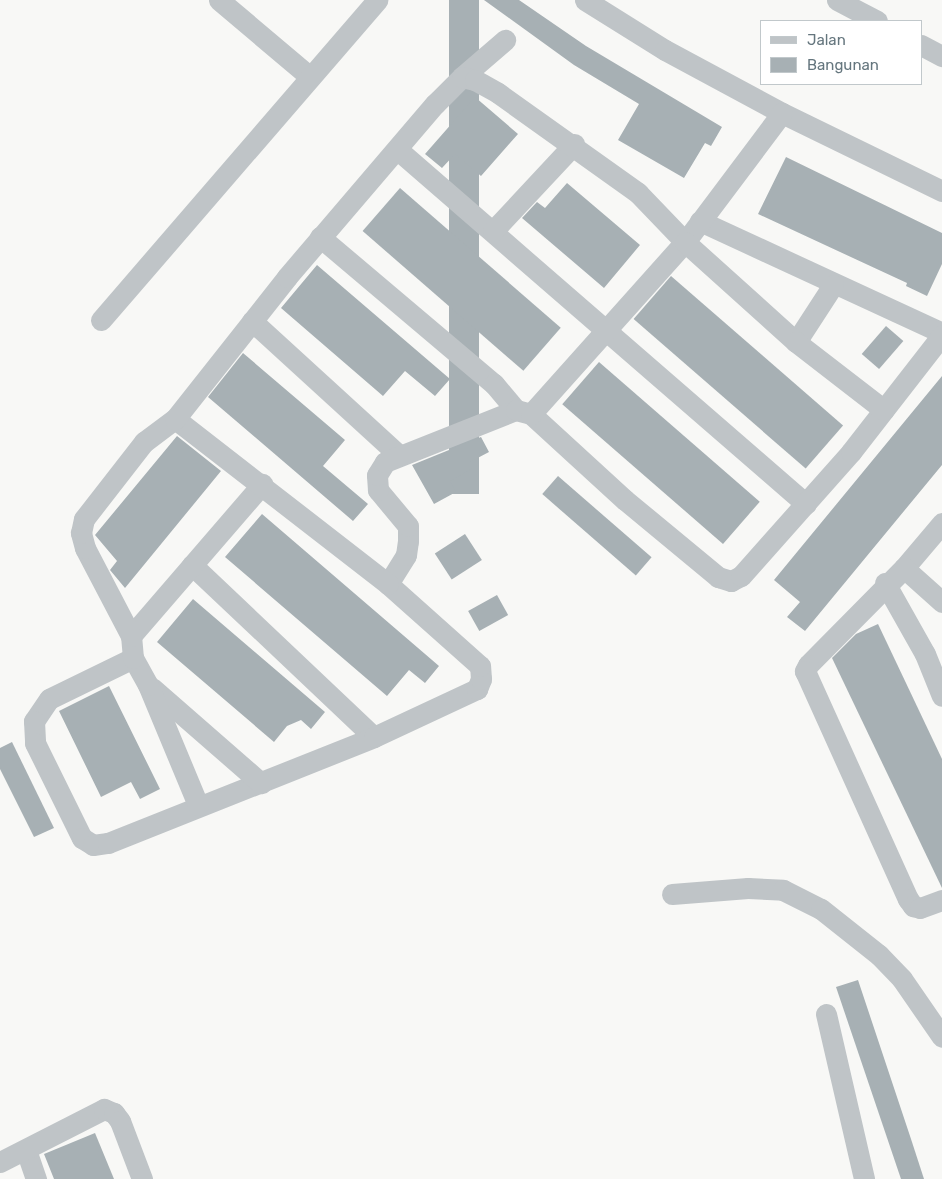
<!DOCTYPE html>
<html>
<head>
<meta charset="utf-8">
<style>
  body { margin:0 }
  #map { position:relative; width:942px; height:1179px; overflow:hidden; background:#f8f8f6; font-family:Rubik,sans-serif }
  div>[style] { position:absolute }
  .building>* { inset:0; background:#a7b0b4; transform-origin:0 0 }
  .minor>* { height:21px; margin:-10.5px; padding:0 10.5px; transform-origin:10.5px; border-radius:10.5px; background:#bfc4c7 }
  span { translate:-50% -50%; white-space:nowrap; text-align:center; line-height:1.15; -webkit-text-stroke:5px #fff; paint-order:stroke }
  .legend { position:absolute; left:760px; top:20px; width:162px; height:65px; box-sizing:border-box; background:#fff; border:1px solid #c1c8cb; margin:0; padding:6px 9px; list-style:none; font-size:15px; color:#65767e }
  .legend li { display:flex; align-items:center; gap:10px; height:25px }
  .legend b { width:25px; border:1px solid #c1c8cb }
</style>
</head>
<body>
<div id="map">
  <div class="building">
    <div style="left:449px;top:0;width:30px;height:494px"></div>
    <div style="clip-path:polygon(484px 0,519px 0,586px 46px,722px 127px,711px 146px,705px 143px,684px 178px,618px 140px,639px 104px,574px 65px)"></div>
    <div style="clip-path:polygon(475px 97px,518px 134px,481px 176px,455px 154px,442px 168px,425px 154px)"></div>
    <div style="clip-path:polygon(786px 157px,942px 233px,942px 264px,927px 296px,906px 286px,907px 283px,758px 214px)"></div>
    <div style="clip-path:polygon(567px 183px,640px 245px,604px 288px,522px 218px,537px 202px,545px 208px)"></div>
    <div style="left:400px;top:188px;width:213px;height:57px;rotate:41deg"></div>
    <div style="clip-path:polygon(317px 265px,450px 379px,435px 396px,405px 371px,383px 396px,281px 308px)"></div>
    <div style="left:671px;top:276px;width:228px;height:57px;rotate:41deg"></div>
    <div style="left:886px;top:326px;width:23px;height:37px;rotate:41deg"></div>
    <div style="clip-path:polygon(243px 353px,345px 440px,323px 466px,368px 504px,353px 521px,208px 397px)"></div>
    <div style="left:599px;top:362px;width:213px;height:56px;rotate:41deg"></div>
    <div style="clip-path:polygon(942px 376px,942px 465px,805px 631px,787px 617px,800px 602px,774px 580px)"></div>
    <div style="clip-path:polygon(177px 436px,221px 471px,125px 588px,110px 570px,117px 561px,95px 535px)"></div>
    <div style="clip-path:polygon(481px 437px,489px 452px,470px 462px,473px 468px,450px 481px,456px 492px,434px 504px,412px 465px)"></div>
    <div style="left:558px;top:476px;width:124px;height:24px;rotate:41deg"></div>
    <div style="clip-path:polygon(262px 514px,439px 666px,425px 683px,409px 670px,387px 696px,225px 557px)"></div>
    <div style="left:465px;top:534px;width:31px;height:36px;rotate:57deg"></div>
    <div style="left:497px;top:595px;width:23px;height:33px;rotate:61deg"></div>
    <div style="clip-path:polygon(193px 599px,325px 712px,311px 729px,301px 720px,287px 726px,274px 742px,157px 642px)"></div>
    <div style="clip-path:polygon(878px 624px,942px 759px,942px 888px,832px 658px,856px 634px)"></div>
    <div style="clip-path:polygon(109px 686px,160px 789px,140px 799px,131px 782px,101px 797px,59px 711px)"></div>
    <div style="clip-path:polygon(12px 742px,54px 828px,34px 837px,0 769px,0 748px)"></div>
    <div style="clip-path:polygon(858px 980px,911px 1139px,924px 1179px,901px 1179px,836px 987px)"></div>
    <div style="clip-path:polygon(95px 1133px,114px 1179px,54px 1179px,44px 1154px)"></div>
  </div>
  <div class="minor">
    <div style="left:219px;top:0;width:119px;rotate:40.2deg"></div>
    <div style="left:585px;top:0;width:94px;rotate:32deg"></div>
    <div style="left:665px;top:50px;width:133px;rotate:28.3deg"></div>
    <div style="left:782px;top:113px;width:178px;rotate:26deg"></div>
    <div style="left:837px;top:0;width:45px;rotate:27.7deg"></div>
    <div style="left:921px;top:45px;width:24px;rotate:28deg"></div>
    <div style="left:462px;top:77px;width:57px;rotate:-40.7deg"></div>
    <div style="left:398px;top:150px;width:540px;rotate:40.95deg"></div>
    <div style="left:700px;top:221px;width:267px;rotate:24.8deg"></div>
    <div style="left:493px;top:231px;width:119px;rotate:-47deg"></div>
    <div style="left:320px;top:237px;width:228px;rotate:40.2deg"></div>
    <div style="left:494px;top:384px;width:34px;rotate:50deg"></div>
    <div style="left:101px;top:320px;width:423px;rotate:-49.2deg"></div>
    <div style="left:252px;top:321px;width:199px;rotate:42.4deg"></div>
    <div style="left:796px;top:342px;width:68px;rotate:-57deg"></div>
    <div style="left:531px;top:414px;width:127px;rotate:42.5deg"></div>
    <div style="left:625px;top:500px;width:121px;rotate:39.6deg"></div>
    <div style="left:718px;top:577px;width:14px;rotate:17deg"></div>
    <div style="left:731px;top:581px;width:11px;rotate:-27deg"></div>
    <div style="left:741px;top:576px;width:166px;rotate:-48.4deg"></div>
    <div style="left:851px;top:452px;width:148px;rotate:-52.1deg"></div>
    <div style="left:192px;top:565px;width:250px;rotate:43.4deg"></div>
    <div style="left:904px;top:568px;width:59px;rotate:-49.8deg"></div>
    <div style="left:885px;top:583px;width:81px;rotate:60.6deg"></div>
    <div style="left:925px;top:654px;width:45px;rotate:68deg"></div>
    <div style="left:388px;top:584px;width:34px;rotate:-58deg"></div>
    <div style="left:406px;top:555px;width:14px;rotate:-82deg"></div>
    <div style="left:408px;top:541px;width:15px;rotate:-90deg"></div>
    <div style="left:408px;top:526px;width:47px;rotate:-129.8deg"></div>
    <div style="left:378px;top:490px;width:15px;rotate:-94deg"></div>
    <div style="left:377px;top:475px;width:15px;rotate:-58deg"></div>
    <div style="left:385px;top:462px;width:141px;rotate:-21.7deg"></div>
    <div style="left:516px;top:410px;width:16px;rotate:15deg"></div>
    <div style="left:531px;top:414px;width:231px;rotate:-48.2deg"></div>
    <div style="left:685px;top:242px;width:161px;rotate:-53.1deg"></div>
    <div style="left:942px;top:602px;width:51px;rotate:-138.2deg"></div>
    <div style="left:904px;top:568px;width:136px;rotate:134.7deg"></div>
    <div style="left:808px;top:665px;width:7px;rotate:117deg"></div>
    <div style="left:805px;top:671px;width:250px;rotate:65.7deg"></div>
    <div style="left:908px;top:899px;width:9px;rotate:54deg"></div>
    <div style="left:913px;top:906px;width:7px;rotate:16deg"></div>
    <div style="left:920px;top:908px;width:23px;rotate:-20deg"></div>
    <div style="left:131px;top:636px;width:201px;rotate:-49.2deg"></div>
    <div style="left:133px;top:658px;width:93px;rotate:154deg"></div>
    <div style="left:49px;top:699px;width:27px;rotate:124deg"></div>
    <div style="left:34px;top:721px;width:22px;rotate:87deg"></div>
    <div style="left:35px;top:743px;width:106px;rotate:63.7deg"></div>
    <div style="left:82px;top:838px;width:13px;rotate:32deg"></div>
    <div style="left:93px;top:845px;width:15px;rotate:-8deg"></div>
    <div style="left:108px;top:843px;width:286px;rotate:-21.7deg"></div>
    <div style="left:374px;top:737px;width:114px;rotate:-25deg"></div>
    <div style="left:477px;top:689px;width:11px;rotate:-68deg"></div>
    <div style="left:481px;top:679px;width:13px;rotate:-94deg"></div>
    <div style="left:480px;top:666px;width:123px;rotate:-138.3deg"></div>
    <div style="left:388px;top:584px;width:269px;rotate:-142.2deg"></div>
    <div style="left:152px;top:688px;width:145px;rotate:41.1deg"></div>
    <div style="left:198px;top:805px;width:130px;rotate:-112.6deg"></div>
    <div style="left:148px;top:685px;width:31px;rotate:-119deg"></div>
    <div style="left:133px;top:658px;width:22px;rotate:-95deg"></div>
    <div style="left:131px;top:636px;width:99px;rotate:-117.6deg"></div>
    <div style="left:85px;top:548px;width:16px;rotate:-105deg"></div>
    <div style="left:81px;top:533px;width:14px;rotate:-78deg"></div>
    <div style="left:84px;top:519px;width:98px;rotate:-52.1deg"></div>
    <div style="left:144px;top:442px;width:39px;rotate:-37deg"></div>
    <div style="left:175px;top:419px;width:181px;rotate:-51.7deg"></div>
    <div style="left:287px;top:277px;width:228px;rotate:-49.5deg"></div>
    <div style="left:435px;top:104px;width:38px;rotate:-45deg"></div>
    <div style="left:462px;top:77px;width:13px;rotate:13deg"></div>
    <div style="left:475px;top:80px;width:26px;rotate:29deg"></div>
    <div style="left:498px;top:93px;width:172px;rotate:35.5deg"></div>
    <div style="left:638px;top:193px;width:68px;rotate:46.2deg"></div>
    <div style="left:685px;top:242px;width:149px;rotate:42deg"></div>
    <div style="left:796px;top:342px;width:111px;rotate:37.7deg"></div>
    <div style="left:672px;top:894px;width:76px;rotate:-4.5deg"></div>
    <div style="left:748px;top:888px;width:35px;rotate:3deg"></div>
    <div style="left:783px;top:890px;width:42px;rotate:26.6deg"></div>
    <div style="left:821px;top:909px;width:74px;rotate:38.4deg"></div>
    <div style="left:879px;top:955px;width:33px;rotate:46deg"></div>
    <div style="left:902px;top:979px;width:70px;rotate:55.4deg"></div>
    <div style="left:826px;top:1014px;width:169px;rotate:77deg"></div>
    <div style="left:26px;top:1150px;width:31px;rotate:71deg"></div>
    <div style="left:0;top:1162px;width:117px;rotate:-27deg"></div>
    <div style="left:104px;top:1109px;width:11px;rotate:22deg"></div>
    <div style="left:114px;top:1113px;width:10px;rotate:53deg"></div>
    <div style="left:120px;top:1121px;width:62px;rotate:69.2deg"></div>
  </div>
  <ul class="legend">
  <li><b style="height:6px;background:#bfc4c7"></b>Jalan</li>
  <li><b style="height:14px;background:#a7b0b4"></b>Bangunan</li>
  </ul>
</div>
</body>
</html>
